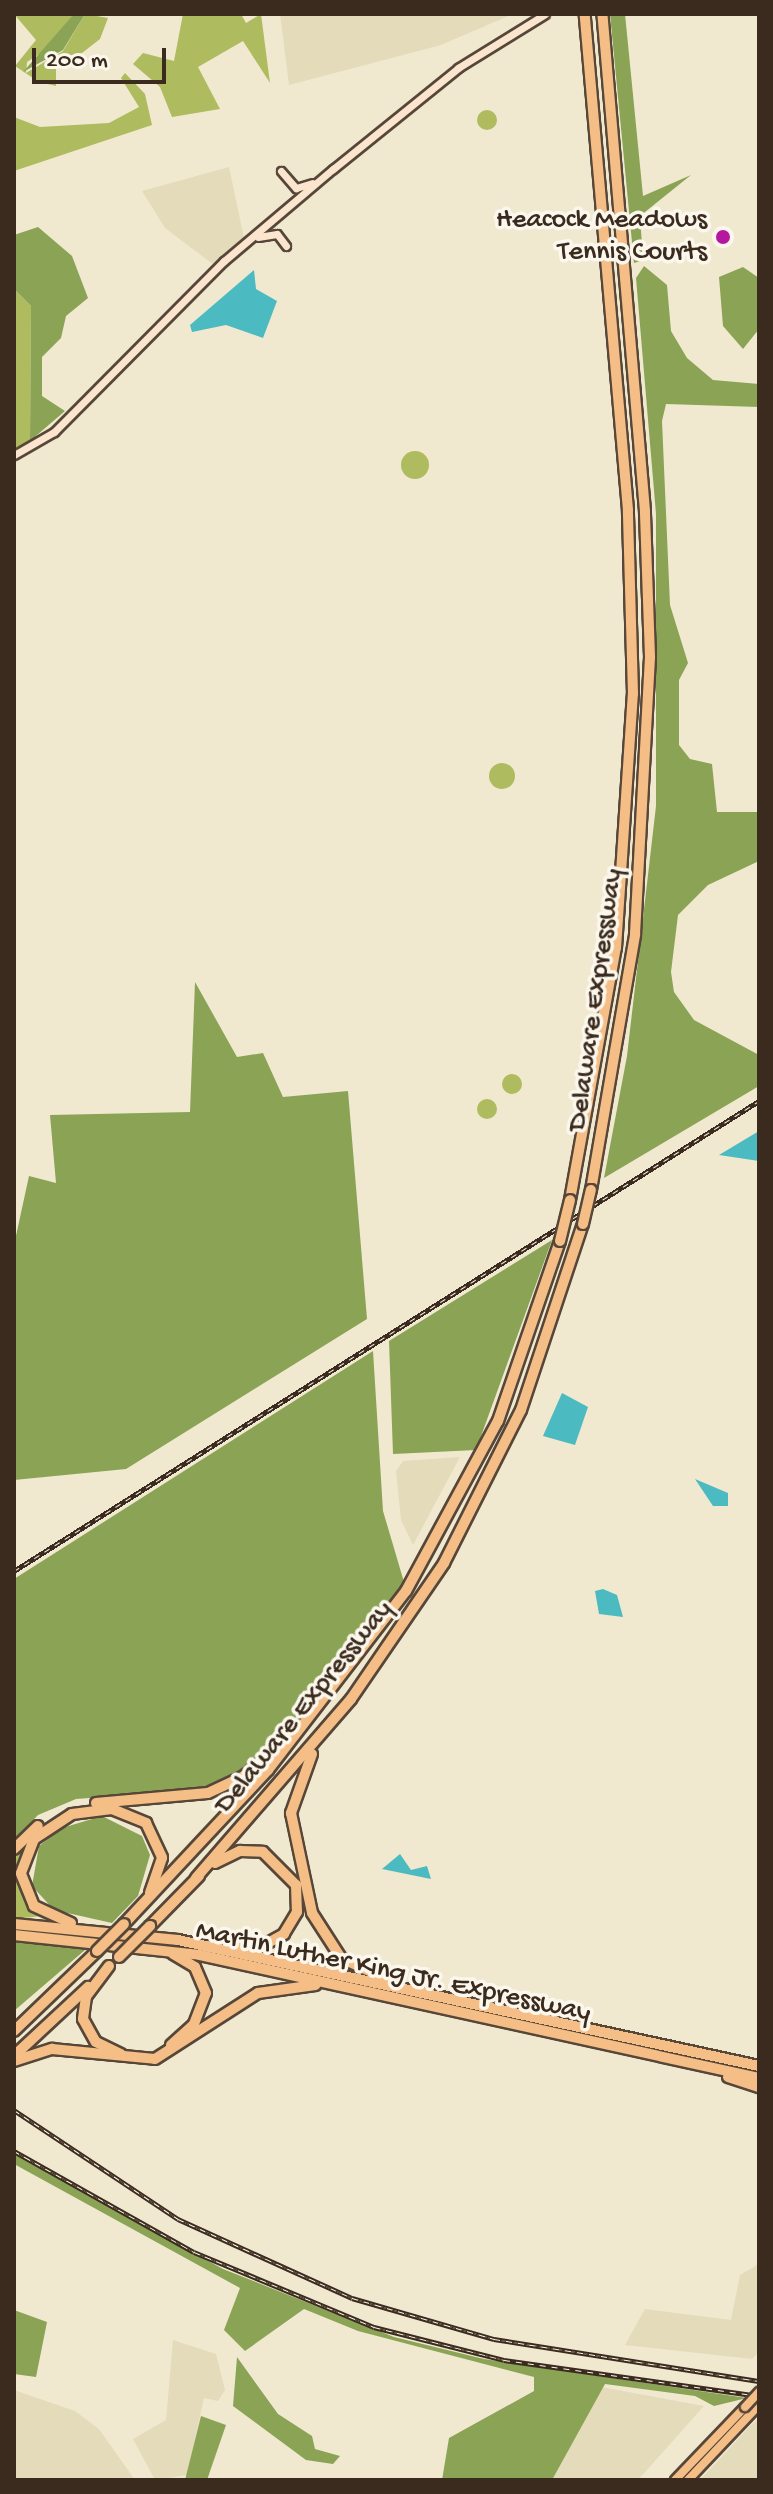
<!DOCTYPE html>
<html>
<head>
<meta charset="utf-8">
<style>
  body { margin:0 }
  #map { position:relative; width:773px; height:2494px; overflow:hidden; background:#f0e9d0; font-family:"Gochi Hand",sans-serif }
  div>[style] { position:absolute }
  .built>* { inset:0; background:#e4dbba }
  .green>* { inset:0; background:#aebb5e }
  .round { border-radius:50% }
  .forest>* { inset:0; background:#8aa355 }
  .water>* { inset:0; background:#4bbac1 }
  .roads { filter:drop-shadow(2px 0 #564739) drop-shadow(-2px 0 #564739) drop-shadow(0 2px #564739) drop-shadow(0 -2px #564739) }
  .secondary>* { height:7px; margin:-3.5px; padding:0 3.5px; transform-origin:3.5px; border-radius:3.5px; background:#fbe5cf }
  .primary>* { height:8px; margin:-4px; padding:0 4px; transform-origin:4px; border-radius:4px; background:#f6be87 }
  .motorway>* { height:10px; margin:-5px; padding:0 5px; transform-origin:5px; border-radius:5px; background:#f6be87 }
  .rail>* { height:5px; margin-top:-2.5px; transform-origin:0; background:repeating-linear-gradient(90deg,#fbf7ec 0 6px,#3b2a1e 0 12px); box-sizing:border-box; border-block:2px solid #3b2a1e }
  .bridges { filter:drop-shadow(2px 0 #564739) drop-shadow(-2px 0 #564739) drop-shadow(0 2px #564739) drop-shadow(0 -2px #564739) }
  .primary-bridge>* { height:8px; margin:-4px; padding:0 4px; transform-origin:4px; border-radius:4px; background:#f6be87 }
  .motorway-bridge>* { height:10px; margin:-5px; padding:0 5px; transform-origin:5px; border-radius:5px; background:#f6be87 }
  .dots>* { width:22px; height:22px; translate:-50% -50%; box-sizing:border-box; border:4px solid #fbf7ec; border-radius:50% }
  span { translate:-50% -50%; white-space:nowrap; text-align:center; line-height:1.15; -webkit-text-stroke:7px #fbf7ec; paint-order:stroke }
  .poi-label { font-size:28px; color:#3b2a1e }
  .right { translate:-100% -50%; text-align:right }
  .street-label { font-size:28px; color:#3b2a1e }
  .frame { position:absolute; inset:0; border:16px solid #3b2a1e; pointer-events:none }
  .scale { position:absolute; left:32px; top:48px; width:134px; height:36px; box-sizing:border-box; border:4px solid #3b2a1e; border-top:0; padding-left:10px; font-size:24px; line-height:28px; white-space:nowrap; color:#3b2a1e; -webkit-text-stroke:6px #fbf7ec; paint-order:stroke }
</style>
</head>
<body>
<div id="map">
  <div class="built">
    <div style="clip-path:polygon(280px 14px,513px 14px,441px 45px,289px 85px)"></div>
    <div style="clip-path:polygon(229px 167px,244px 238px,214px 265px,165px 228px,142px 191px)"></div>
    <div style="clip-path:polygon(460px 1457px,413px 1545px,401px 1520px,396px 1471px,403px 1461px)"></div>
    <div style="clip-path:polygon(759px 2264px,759px 2352px,752px 2359px,625px 2345px,645px 2309px,731px 2320px,740px 2275px)"></div>
    <div style="clip-path:polygon(173px 2340px,216px 2354px,225px 2390px,218px 2401px,204px 2398px,187px 2475px,155px 2480px,133px 2439px,166px 2420px)"></div>
    <div style="clip-path:polygon(596px 2386px,704px 2406px,638px 2480px,491px 2480px)"></div>
    <div style="clip-path:polygon(14px 2390px,75px 2411px,99px 2429px,135px 2480px,14px 2480px)"></div>
    <div style="clip-path:polygon(759px 2418px,759px 2480px,700px 2480px,752px 2424px)"></div>
  </div>
  <div class="green">
    <div style="clip-path:polygon(14px 14px,74px 14px,56px 43px,27px 62px,26px 73px,63px 51px,85px 14px,108px 18px,100px 39px,82px 53px,56px 59px,56px 86px,39px 82px,15px 66px,36px 40px)"></div>
    <div style="clip-path:polygon(183px 14px,241px 14px,246px 23px,261px 14px,270px 83px,243px 41px,198px 67px,220px 109px,172px 117px,160px 87px,133px 64px,143px 53px,174px 61px)"></div>
    <div style="clip-path:polygon(125px 73px,145px 94px,152px 125px,14px 171px,14px 117px,40px 127px,109px 123px,139px 107px,121px 78px)"></div>
    <div class="round" style="left:477px;top:110px;width:20px;height:20px"></div>
    <div style="clip-path:polygon(14px 289px,31px 306px,30px 441px,14px 449px)"></div>
    <div class="round" style="left:401px;top:451px;width:28px;height:28px"></div>
    <div class="round" style="left:489px;top:763px;width:26px;height:26px"></div>
    <div class="round" style="left:502px;top:1074px;width:20px;height:20px"></div>
    <div class="round" style="left:477px;top:1099px;width:20px;height:20px"></div>
    <div style="clip-path:polygon(31px 1836px,18px 1878px,42px 1916px,14px 1919px,14px 1853px)"></div>
  </div>
  <div class="forest">
    <div style="clip-path:polygon(74px 14px,85px 14px,63px 50px,23px 72px)"></div>
    <div style="clip-path:polygon(610px 14px,625px 14px,643px 196px,691px 175px,640px 216px,643px 260px,634px 263px)"></div>
    <div style="clip-path:polygon(38px 227px,72px 256px,88px 298px,66px 316px,61px 338px,42px 357px,42px 396px,65px 411px,30px 441px,31px 306px,14px 289px,14px 235px)"></div>
    <div style="clip-path:polygon(644px 266px,667px 285px,671px 331px,687px 358px,713px 380px,759px 384px,759px 407px,666px 404px,662px 421px,670px 605px,688px 663px,679px 680px,679px 745px,690px 759px,712px 764px,717px 812px,759px 812px,759px 861px,708px 885px,678px 915px,671px 972px,674px 992px,694px 1020px,759px 1055px,759px 1086px,604px 1178px,627px 1056px,656px 806px,656px 514px,636px 278px)"></div>
    <div style="clip-path:polygon(743px 267px,759px 278px,759px 329px,743px 349px,723px 326px,719px 277px)"></div>
    <div style="clip-path:polygon(195px 982px,237px 1057px,263px 1053px,283px 1097px,348px 1091px,367px 1319px,126px 1469px,14px 1480px,14px 1245px,29px 1176px,56px 1183px,50px 1115px,190px 1112px)"></div>
    <div style="clip-path:polygon(552px 1240px,476px 1450px,393px 1454px,389px 1341px)"></div>
    <div style="clip-path:polygon(373px 1351px,383px 1511px,404px 1582px,309px 1705px,236px 1774px,199px 1790px,76px 1799px,38px 1815px,14px 1840px,14px 1579px)"></div>
    <div style="clip-path:polygon(102px 1816px,142px 1836px,150px 1855px,138px 1896px,112px 1923px,54px 1910px,32px 1886px,39px 1846px,62px 1828px)"></div>
    <div style="clip-path:polygon(14px 1942px,92px 1944px,14px 2011px)"></div>
    <div style="clip-path:polygon(14px 2154px,223px 2269px,394px 2337px,484px 2359px,747px 2398px,714px 2406px,695px 2396px,605px 2384px,552px 2480px,442px 2480px,449px 2438px,534px 2391px,534px 2377px,358px 2331px,304px 2309px,245px 2351px,224px 2330px,240px 2288px,14px 2164px)"></div>
    <div style="clip-path:polygon(14px 2310px,47px 2322px,36px 2377px,14px 2374px)"></div>
    <div style="clip-path:polygon(237px 2357px,278px 2414px,312px 2436px,315px 2449px,340px 2456px,333px 2464px,306px 2460px,233px 2406px)"></div>
    <div style="clip-path:polygon(201px 2416px,226px 2425px,207px 2480px,185px 2480px)"></div>
  </div>
  <div class="water">
    <div style="clip-path:polygon(254px 270px,256px 289px,277px 301px,263px 338px,226px 325px,192px 332px,190px 325px)"></div>
    <div style="clip-path:polygon(759px 1131px,759px 1161px,719px 1155px)"></div>
    <div style="clip-path:polygon(562px 1393px,588px 1407px,575px 1445px,543px 1436px)"></div>
    <div style="clip-path:polygon(695px 1479px,728px 1493px,728px 1506px,713px 1506px)"></div>
    <div style="clip-path:polygon(603px 1589px,617px 1595px,623px 1617px,599px 1614px,595px 1591px)"></div>
    <div style="clip-path:polygon(400px 1854px,411px 1870px,427px 1866px,431px 1879px,382px 1869px)"></div>
  </div>
  <div class="roads">
    <div class="secondary">
      <div style="left:281px;top:171px;width:23px;rotate:49deg"></div>
      <div style="left:296px;top:188px;width:17px;rotate:-17deg"></div>
      <div style="left:258px;top:237px;width:19px;rotate:-9deg"></div>
      <div style="left:277px;top:234px;width:15px;rotate:53deg"></div>
      <div style="left:14px;top:455px;width:46px;rotate:-29.9deg"></div>
      <div style="left:54px;top:432px;width:241px;rotate:-45.2deg"></div>
      <div style="left:224px;top:261px;width:143px;rotate:-40.2deg"></div>
      <div style="left:333px;top:169px;width:161px;rotate:-38.9deg"></div>
      <div style="left:458px;top:68px;width:102px;rotate:-31.8deg"></div>
    </div>
    <div class="primary">
      <div style="left:675px;top:2480px;width:101px;rotate:-46.2deg"></div>
      <div style="left:688px;top:2480px;width:103px;rotate:-46.6deg"></div>
    </div>
    <div class="motorway">
      <div style="left:591px;top:1190px;width:260px;rotate:-80.2deg"></div>
      <div style="left:635px;top:934px;width:277px;rotate:-86.9deg"></div>
      <div style="left:650px;top:657px;width:146px;rotate:-92deg"></div>
      <div style="left:645px;top:511px;width:499px;rotate:-94.9deg"></div>
      <div style="left:570px;top:1200px;width:256px;rotate:-79.7deg"></div>
      <div style="left:616px;top:948px;width:255px;rotate:-86.2deg"></div>
      <div style="left:633px;top:694px;width:184px;rotate:-91.6deg"></div>
      <div style="left:628px;top:510px;width:498px;rotate:-95deg"></div>
      <div style="left:312px;top:1754px;width:63px;rotate:109.6deg"></div>
      <div style="left:291px;top:1813px;width:102px;rotate:78.1deg"></div>
      <div style="left:312px;top:1913px;width:54px;rotate:57.2deg"></div>
      <div style="left:341px;top:1958px;width:55px;rotate:24.7deg"></div>
      <div style="left:96px;top:1803px;width:112px;rotate:-5.1deg"></div>
      <div style="left:208px;top:1793px;width:40px;rotate:-25deg"></div>
      <div style="left:244px;top:1776px;width:55px;rotate:-40.6deg"></div>
      <div style="left:14px;top:1849px;width:33px;rotate:-44deg"></div>
      <div style="left:215px;top:1863px;width:28px;rotate:-26deg"></div>
      <div style="left:240px;top:1851px;width:23px;rotate:2deg"></div>
      <div style="left:263px;top:1852px;width:47px;rotate:45deg"></div>
      <div style="left:296px;top:1885px;width:27px;rotate:88deg"></div>
      <div style="left:297px;top:1912px;width:26px;rotate:121deg"></div>
      <div style="left:284px;top:1934px;width:25px;rotate:151deg"></div>
      <div style="left:262px;top:1946px;width:25px;rotate:175deg"></div>
      <div style="left:196px;top:1878px;width:237px;rotate:-49.1deg"></div>
      <div style="left:351px;top:1699px;width:165px;rotate:-55.6deg"></div>
      <div style="left:444px;top:1563px;width:171px;rotate:-63.3deg"></div>
      <div style="left:521px;top:1410px;width:196px;rotate:-71.6deg"></div>
      <div style="left:71px;top:1923px;width:41px;rotate:-155.3deg"></div>
      <div style="left:34px;top:1906px;width:35px;rotate:-112deg"></div>
      <div style="left:21px;top:1873px;width:36px;rotate:-69deg"></div>
      <div style="left:34px;top:1839px;width:45px;rotate:-33.3deg"></div>
      <div style="left:72px;top:1814px;width:40px;rotate:-7.1deg"></div>
      <div style="left:112px;top:1809px;width:37px;rotate:22deg"></div>
      <div style="left:146px;top:1823px;width:38px;rotate:65deg"></div>
      <div style="left:162px;top:1858px;width:37px;rotate:109deg"></div>
      <div style="left:14px;top:1924px;width:165px;rotate:5.6deg"></div>
      <div style="left:178px;top:1940px;width:595px;rotate:12.24deg"></div>
      <div style="left:124px;top:1924px;width:211px;rotate:-46.9deg"></div>
      <div style="left:268px;top:1770px;width:226px;rotate:-52.4deg"></div>
      <div style="left:406px;top:1591px;width:193px;rotate:-61.6deg"></div>
      <div style="left:498px;top:1421px;width:190px;rotate:-71deg"></div>
      <div style="left:150px;top:1926px;width:70px;rotate:-45.6deg"></div>
      <div style="left:14px;top:1935px;width:187px;rotate:6.1deg"></div>
      <div style="left:200px;top:1955px;width:572px;rotate:12.41deg"></div>
      <div style="left:109px;top:1966px;width:39px;rotate:127deg"></div>
      <div style="left:86px;top:1997px;width:22px;rotate:98deg"></div>
      <div style="left:83px;top:2019px;width:26px;rotate:61deg"></div>
      <div style="left:96px;top:2042px;width:28px;rotate:26deg"></div>
      <div style="left:14px;top:2031px;width:115px;rotate:-43.9deg"></div>
      <div style="left:171px;top:2045px;width:31px;rotate:-42deg"></div>
      <div style="left:194px;top:2024px;width:33px;rotate:-69deg"></div>
      <div style="left:206px;top:1993px;width:28px;rotate:-113deg"></div>
      <div style="left:195px;top:1967px;width:26px;rotate:-149deg"></div>
      <div style="left:15px;top:2055px;width:100px;rotate:-43deg"></div>
      <div style="left:14px;top:2061px;width:40px;rotate:-18deg"></div>
      <div style="left:52px;top:2049px;width:103px;rotate:5.5deg"></div>
      <div style="left:155px;top:2059px;width:122px;rotate:-32.7deg"></div>
      <div style="left:258px;top:1993px;width:58px;rotate:-8deg"></div>
      <div style="left:728px;top:2077px;width:33px;rotate:18deg"></div>
    </div>
  </div>
  <div class="rail">
    <div style="left:14px;top:1571px;width:881px;rotate:-32.25deg"></div>
    <div style="left:14px;top:2110px;width:197px;rotate:33.6deg"></div>
    <div style="left:178px;top:2219px;width:191px;rotate:24.4deg"></div>
    <div style="left:352px;top:2298px;width:148px;rotate:16.1deg"></div>
    <div style="left:494px;top:2339px;width:268px;rotate:9deg"></div>
    <div style="left:14px;top:2151px;width:206px;rotate:29.3deg"></div>
    <div style="left:194px;top:2252px;width:195px;rotate:22.6deg"></div>
    <div style="left:374px;top:2327px;width:134px;rotate:14.2deg"></div>
    <div style="left:504px;top:2360px;width:258px;rotate:8deg"></div>
  </div>
  <div class="bridges">
    <div class="primary-bridge">
      <div style="left:745px;top:2407px;width:21px;rotate:-47deg"></div>
    </div>
    <div class="motorway-bridge">
      <div style="left:583px;top:1224px;width:35px;rotate:-77deg"></div>
      <div style="left:560px;top:1241px;width:42px;rotate:-76.3deg"></div>
      <div style="left:97px;top:1951px;width:38px;rotate:-45deg"></div>
      <div style="left:119px;top:1957px;width:44px;rotate:-45deg"></div>
    </div>
  </div>
  <div class="dots">
    <div style="left:723px;top:237px;background:#b5179e"></div>
  </div>
  <div class="poi-label">
    <span class="right" style="left:707px;top:237px">Heacock Meadows<br>Tennis Courts</span>
  </div>
  <div class="street-label">
    <span style="left:597px;top:1000px;rotate:-82deg">Delaware Expressway</span>
    <span style="left:305px;top:1708px;rotate:-51deg">Delaware Expressway</span>
    <span style="left:393px;top:1973px;rotate:12deg">Martin Luther King Jr. Expressway</span>
  </div>
  <div class="frame"></div>
  <div class="scale">200 m</div>
</div>
</body>
</html>
